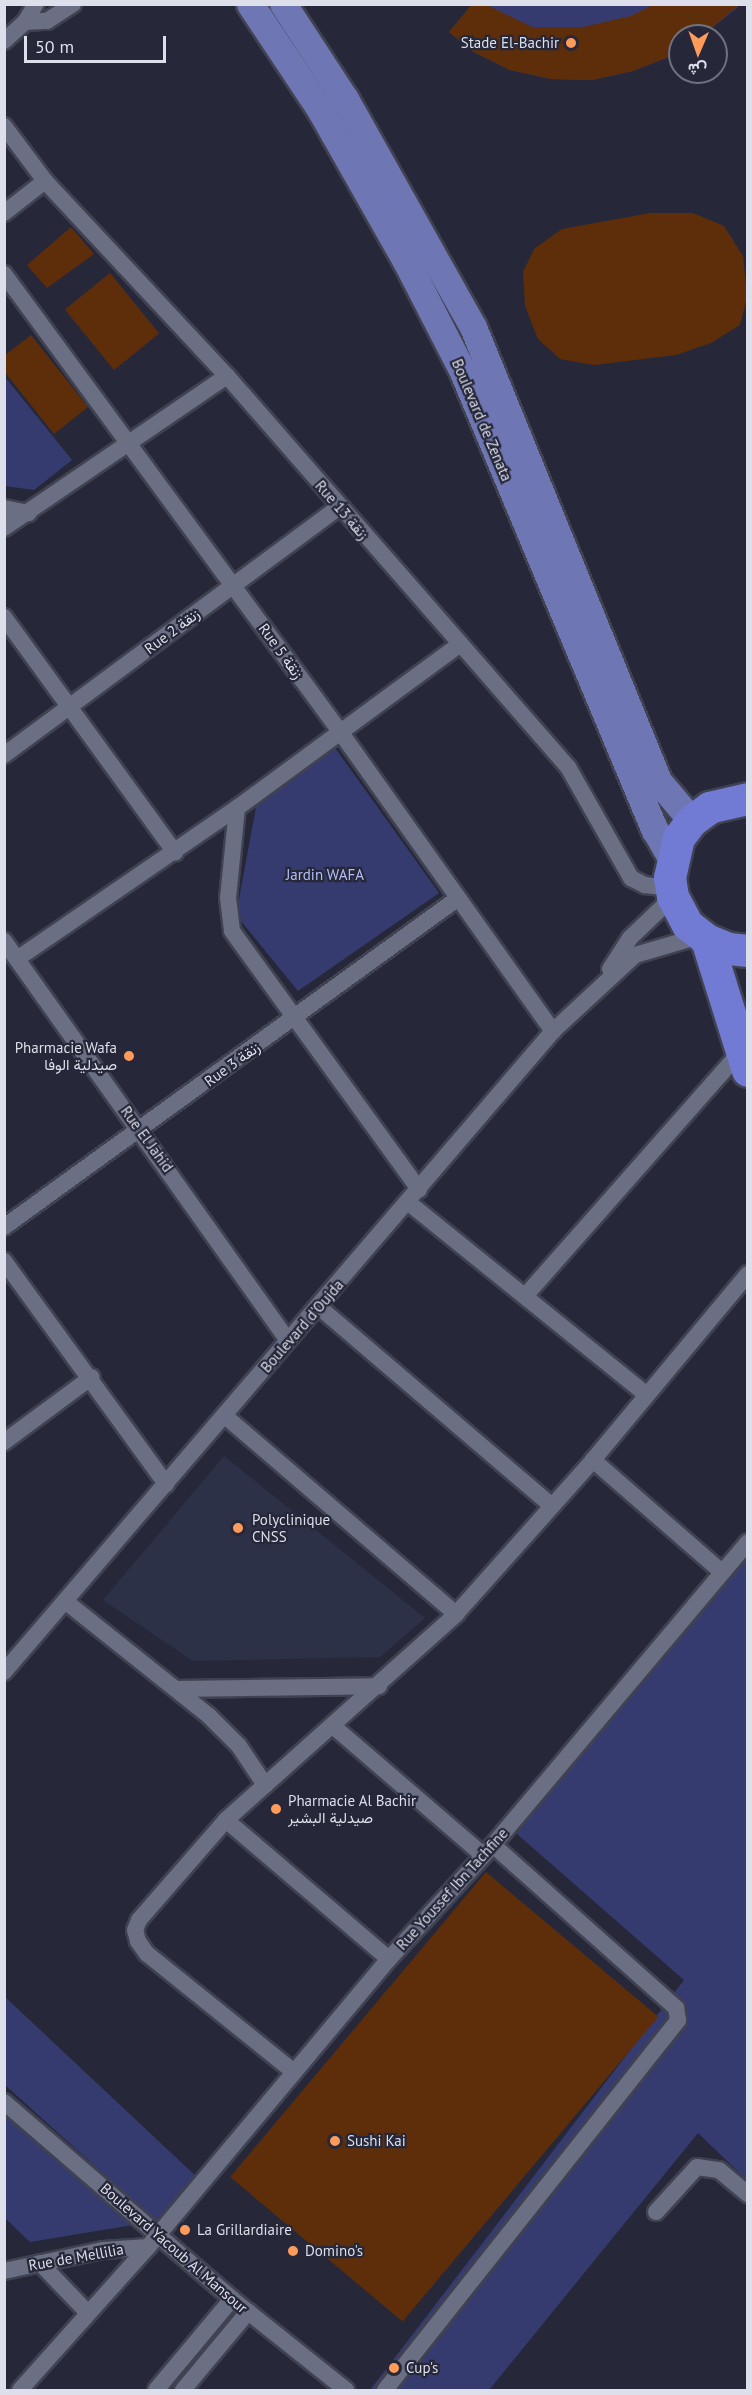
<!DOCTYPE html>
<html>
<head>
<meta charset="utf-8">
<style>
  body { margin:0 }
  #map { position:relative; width:752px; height:2395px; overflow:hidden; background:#26283a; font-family:"PT Sans",Vazirmatn,sans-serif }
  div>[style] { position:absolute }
  .built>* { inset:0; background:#2d3148 }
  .green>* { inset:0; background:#363b6f }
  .building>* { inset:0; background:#5e2e0b; transform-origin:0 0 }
  .roads { filter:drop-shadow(2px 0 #404251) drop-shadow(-2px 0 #404251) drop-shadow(0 2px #404251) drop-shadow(0 -2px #404251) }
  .street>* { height:16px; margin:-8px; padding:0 8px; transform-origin:8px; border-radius:8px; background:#6b6f84 }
  .primary>* { height:27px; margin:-13.5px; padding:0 13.5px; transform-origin:13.5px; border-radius:13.5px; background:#6f76b4 }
  .highway>* { height:32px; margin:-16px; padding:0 16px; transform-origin:16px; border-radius:16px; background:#717bd4 }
  .dots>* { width:16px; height:16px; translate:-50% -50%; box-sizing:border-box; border:3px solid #26283a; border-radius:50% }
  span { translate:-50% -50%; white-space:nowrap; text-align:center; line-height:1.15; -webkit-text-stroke:4.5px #26283a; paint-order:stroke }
  .poi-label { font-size:15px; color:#dddfeb }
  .right { translate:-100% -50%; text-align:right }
  .left { translate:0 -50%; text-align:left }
  .street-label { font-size:15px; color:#dddfeb }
  .park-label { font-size:15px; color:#b4bef6 }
  .frame { position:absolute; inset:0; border:6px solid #dddfeb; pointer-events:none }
  .north { position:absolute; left:668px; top:24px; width:60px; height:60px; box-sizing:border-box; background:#26283a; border:2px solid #6f7181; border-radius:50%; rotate:182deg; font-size:16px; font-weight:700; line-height:24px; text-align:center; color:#dddfeb }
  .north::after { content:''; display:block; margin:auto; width:21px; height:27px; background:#ff9b5a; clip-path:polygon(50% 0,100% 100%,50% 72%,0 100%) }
  .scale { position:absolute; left:24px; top:36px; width:142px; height:27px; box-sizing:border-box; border:3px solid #dddfeb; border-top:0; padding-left:8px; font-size:18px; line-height:21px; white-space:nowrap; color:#dddfeb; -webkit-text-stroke:4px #26283a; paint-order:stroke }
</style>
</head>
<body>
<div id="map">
  <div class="built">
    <div style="clip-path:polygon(224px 1456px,425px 1618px,380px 1657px,193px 1661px,103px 1600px)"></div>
  </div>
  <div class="green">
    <div style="clip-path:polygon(735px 4px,738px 7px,702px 36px,680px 36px,680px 50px,671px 56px,633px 71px,592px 80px,551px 79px,510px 70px,472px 51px,449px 32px,472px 5px)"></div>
    <div style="clip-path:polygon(5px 377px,72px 460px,34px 490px,5px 486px)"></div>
    <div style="clip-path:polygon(333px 745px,439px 893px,298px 991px,236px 915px,257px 802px)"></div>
    <div style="clip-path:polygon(747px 1549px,747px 2180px,698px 2133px,489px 2390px,370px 2390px,684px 1980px,509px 1827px)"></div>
    <div style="clip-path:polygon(4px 1996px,200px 2180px,158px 2223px,5px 2085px)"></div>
    <div style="clip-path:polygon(4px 2110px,133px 2225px,30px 2242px,5px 2218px)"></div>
  </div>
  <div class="building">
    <div style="clip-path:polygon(472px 4px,485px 4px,532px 27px,583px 27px,631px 16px,654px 4px,740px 4px,702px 36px,680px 36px,680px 50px,671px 56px,633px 71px,592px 80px,551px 79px,510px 70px,472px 51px,449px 32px)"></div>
    <div style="clip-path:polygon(650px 213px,693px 213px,724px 226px,743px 256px,747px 297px,740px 325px,711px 343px,676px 355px,594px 365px,560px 359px,538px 339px,525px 306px,523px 272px,534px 249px,562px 229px)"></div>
    <div style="clip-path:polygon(71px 227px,94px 254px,47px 288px,27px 265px)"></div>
    <div style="left:110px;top:273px;width:78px;height:58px;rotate:51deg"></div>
    <div style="clip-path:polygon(31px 335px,88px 407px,54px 434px,4px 371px,4px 356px)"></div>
    <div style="left:486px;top:1872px;width:225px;height:398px;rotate:40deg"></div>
  </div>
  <div class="roads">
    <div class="street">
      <div style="left:25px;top:22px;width:22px;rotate:-3deg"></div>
      <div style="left:47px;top:21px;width:31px;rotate:-33deg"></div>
      <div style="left:4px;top:41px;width:28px;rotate:-42deg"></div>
      <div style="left:25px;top:22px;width:21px;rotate:-59deg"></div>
      <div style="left:4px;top:126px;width:69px;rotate:53.3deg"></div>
      <div style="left:45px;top:181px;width:267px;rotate:47deg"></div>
      <div style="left:227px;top:376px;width:519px;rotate:48.91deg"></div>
      <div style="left:568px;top:767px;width:128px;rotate:60.4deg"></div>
      <div style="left:631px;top:878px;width:16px;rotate:27deg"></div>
      <div style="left:645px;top:885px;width:26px;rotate:7deg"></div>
      <div style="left:4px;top:213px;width:52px;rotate:-38deg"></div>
      <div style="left:4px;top:274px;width:569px;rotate:53.71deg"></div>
      <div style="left:341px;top:733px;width:366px;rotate:54.6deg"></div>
      <div style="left:4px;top:508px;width:25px;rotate:12deg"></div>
      <div style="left:4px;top:528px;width:270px;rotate:-34.3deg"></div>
      <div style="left:4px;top:617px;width:291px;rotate:54deg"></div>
      <div style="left:4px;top:755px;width:417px;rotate:-36.5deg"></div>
      <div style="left:237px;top:808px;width:90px;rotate:95.7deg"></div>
      <div style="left:228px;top:898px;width:33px;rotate:83deg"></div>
      <div style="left:232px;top:931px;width:319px;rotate:54.1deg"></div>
      <div style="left:4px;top:941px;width:490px;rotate:54.6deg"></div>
      <div style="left:17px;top:959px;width:267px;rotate:-34.5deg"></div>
      <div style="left:237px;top:808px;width:277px;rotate:-36.3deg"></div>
      <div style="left:610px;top:969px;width:37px;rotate:-57deg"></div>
      <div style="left:630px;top:938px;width:59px;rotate:-43.6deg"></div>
      <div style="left:409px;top:1203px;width:304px;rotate:38.9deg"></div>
      <div style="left:4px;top:1227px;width:559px;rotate:-35.91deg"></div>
      <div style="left:4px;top:1261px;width:276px;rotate:54deg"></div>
      <div style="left:526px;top:1295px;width:325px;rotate:-48.6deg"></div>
      <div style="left:319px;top:1307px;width:305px;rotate:40.5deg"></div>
      <div style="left:225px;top:1416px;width:304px;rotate:40.6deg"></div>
      <div style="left:4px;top:1442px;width:109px;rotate:-36.5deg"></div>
      <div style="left:593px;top:1460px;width:171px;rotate:41deg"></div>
      <div style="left:65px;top:1601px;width:184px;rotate:38.6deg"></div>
      <div style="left:209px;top:1716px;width:42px;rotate:45deg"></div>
      <div style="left:239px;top:1746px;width:47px;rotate:56.3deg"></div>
      <div style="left:4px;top:1672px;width:844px;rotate:-49.42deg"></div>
      <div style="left:553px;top:1031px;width:112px;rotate:-42.8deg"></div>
      <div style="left:635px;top:955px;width:68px;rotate:-16.3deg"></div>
      <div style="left:176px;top:1689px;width:203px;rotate:-0.8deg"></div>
      <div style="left:333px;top:1726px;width:198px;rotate:40.7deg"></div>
      <div style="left:226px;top:1820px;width:214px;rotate:40.5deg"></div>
      <div style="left:294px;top:2072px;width:189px;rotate:-141.2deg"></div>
      <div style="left:147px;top:1954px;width:16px;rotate:-125deg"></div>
      <div style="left:138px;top:1941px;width:11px;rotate:-105deg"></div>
      <div style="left:135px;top:1930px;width:11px;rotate:-68deg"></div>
      <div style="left:139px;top:1920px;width:133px;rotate:-49deg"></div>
      <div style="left:226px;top:1820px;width:309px;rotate:-41.8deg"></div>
      <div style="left:456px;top:1614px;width:206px;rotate:-48.3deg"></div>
      <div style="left:593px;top:1460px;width:242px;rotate:-50.2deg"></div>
      <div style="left:4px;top:2102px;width:301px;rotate:40.8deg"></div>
      <div style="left:232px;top:2299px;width:146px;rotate:38.6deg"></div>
      <div style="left:656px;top:2212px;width:61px;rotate:-47.7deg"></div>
      <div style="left:697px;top:2167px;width:22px;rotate:8deg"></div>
      <div style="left:719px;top:2170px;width:38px;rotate:40deg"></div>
      <div style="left:40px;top:2263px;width:68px;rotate:46.2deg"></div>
      <div style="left:4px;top:2271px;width:101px;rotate:-12deg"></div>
      <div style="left:103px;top:2250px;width:45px;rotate:-3.8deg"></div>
      <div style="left:20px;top:2390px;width:192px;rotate:-48.2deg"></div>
      <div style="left:148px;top:2247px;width:376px;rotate:-50.1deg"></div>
      <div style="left:389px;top:1959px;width:154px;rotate:-47.6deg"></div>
      <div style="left:493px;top:1845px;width:396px;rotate:-49.9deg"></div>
      <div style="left:156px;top:2390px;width:119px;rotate:-50.1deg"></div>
      <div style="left:183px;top:2390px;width:102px;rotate:-50.2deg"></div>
      <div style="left:385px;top:2390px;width:472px;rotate:-51.6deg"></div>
      <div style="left:678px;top:2020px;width:12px;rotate:-99deg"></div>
      <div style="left:676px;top:2008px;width:245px;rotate:-138.3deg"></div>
    </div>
    <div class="primary">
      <div style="left:250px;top:4px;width:128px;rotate:56.4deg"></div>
      <div style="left:321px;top:111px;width:172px;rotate:60.5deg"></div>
      <div style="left:406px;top:261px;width:125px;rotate:62.8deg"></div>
      <div style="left:463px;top:372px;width:497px;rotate:67.3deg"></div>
      <div style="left:655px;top:830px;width:32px;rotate:60deg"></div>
      <div style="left:283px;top:4px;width:113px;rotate:56.9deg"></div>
      <div style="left:345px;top:99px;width:261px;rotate:60.7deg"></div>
      <div style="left:473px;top:327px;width:492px;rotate:67.8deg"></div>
      <div style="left:659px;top:782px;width:51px;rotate:49.8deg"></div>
    </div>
    <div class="highway">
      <div style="left:748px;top:799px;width:39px;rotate:167deg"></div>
      <div style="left:710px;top:808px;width:22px;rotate:144deg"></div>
      <div style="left:692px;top:821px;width:21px;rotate:127deg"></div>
      <div style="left:679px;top:838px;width:41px;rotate:102.7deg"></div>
      <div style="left:670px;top:878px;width:19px;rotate:81deg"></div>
      <div style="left:673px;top:897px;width:32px;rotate:62deg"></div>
      <div style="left:688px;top:925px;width:24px;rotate:38deg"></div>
      <div style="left:707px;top:940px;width:24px;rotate:22deg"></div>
      <div style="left:729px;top:949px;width:19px;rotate:6deg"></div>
      <div style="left:707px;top:940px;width:137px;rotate:72.6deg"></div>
    </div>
  </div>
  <div class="dots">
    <div style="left:571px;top:43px;background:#ff9b5a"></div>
    <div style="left:129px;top:1056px;background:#ff9b5a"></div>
    <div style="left:238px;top:1528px;background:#ff9b5a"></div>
    <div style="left:276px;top:1809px;background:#ff9b5a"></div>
    <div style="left:335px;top:2141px;background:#ff9b5a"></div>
    <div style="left:185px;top:2230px;background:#ff9b5a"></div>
    <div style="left:293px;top:2251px;background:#ff9b5a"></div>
    <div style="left:394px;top:2368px;background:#ff9b5a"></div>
  </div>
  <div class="poi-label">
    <span class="right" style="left:559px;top:43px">Stade El-Bachir</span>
    <span class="right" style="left:117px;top:1056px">Pharmacie Wafa<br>صيدلية الوفا</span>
    <span class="left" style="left:252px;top:1528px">Polyclinique<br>CNSS</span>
    <span class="left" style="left:288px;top:1809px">Pharmacie Al Bachir<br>صيدلية البشير</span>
    <span class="left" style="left:347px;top:2141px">Sushi Kai</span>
    <span class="left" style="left:197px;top:2230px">La Grillardiaire</span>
    <span class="left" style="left:305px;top:2251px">Domino's</span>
    <span class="left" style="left:406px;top:2368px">Cup's</span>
  </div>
  <div class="street-label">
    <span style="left:482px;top:420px;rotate:67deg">Boulevard de Zenata</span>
    <span style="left:342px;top:510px;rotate:49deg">Rue 13 زنقة</span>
    <span style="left:172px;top:631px;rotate:-37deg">Rue 2 زنقة</span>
    <span style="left:281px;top:651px;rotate:54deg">Rue 5 زنقة</span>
    <span style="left:232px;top:1064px;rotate:-36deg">Rue 3 زنقة</span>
    <span style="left:147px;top:1139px;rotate:54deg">Rue El Jahid</span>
    <span style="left:302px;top:1326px;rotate:-49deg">Boulevard d'Oujda</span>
    <span style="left:452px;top:1889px;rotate:-48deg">Rue Youssef Ibn Tachfine</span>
    <span style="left:174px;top:2248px;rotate:41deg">Boulevard Yacoub Al Mansour</span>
    <span style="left:76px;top:2257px;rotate:-10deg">Rue de Mellilia</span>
  </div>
  <div class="park-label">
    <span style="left:325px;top:875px">Jardin WAFA</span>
  </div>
  <div class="frame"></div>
  <div class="north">ش</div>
  <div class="scale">50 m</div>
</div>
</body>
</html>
